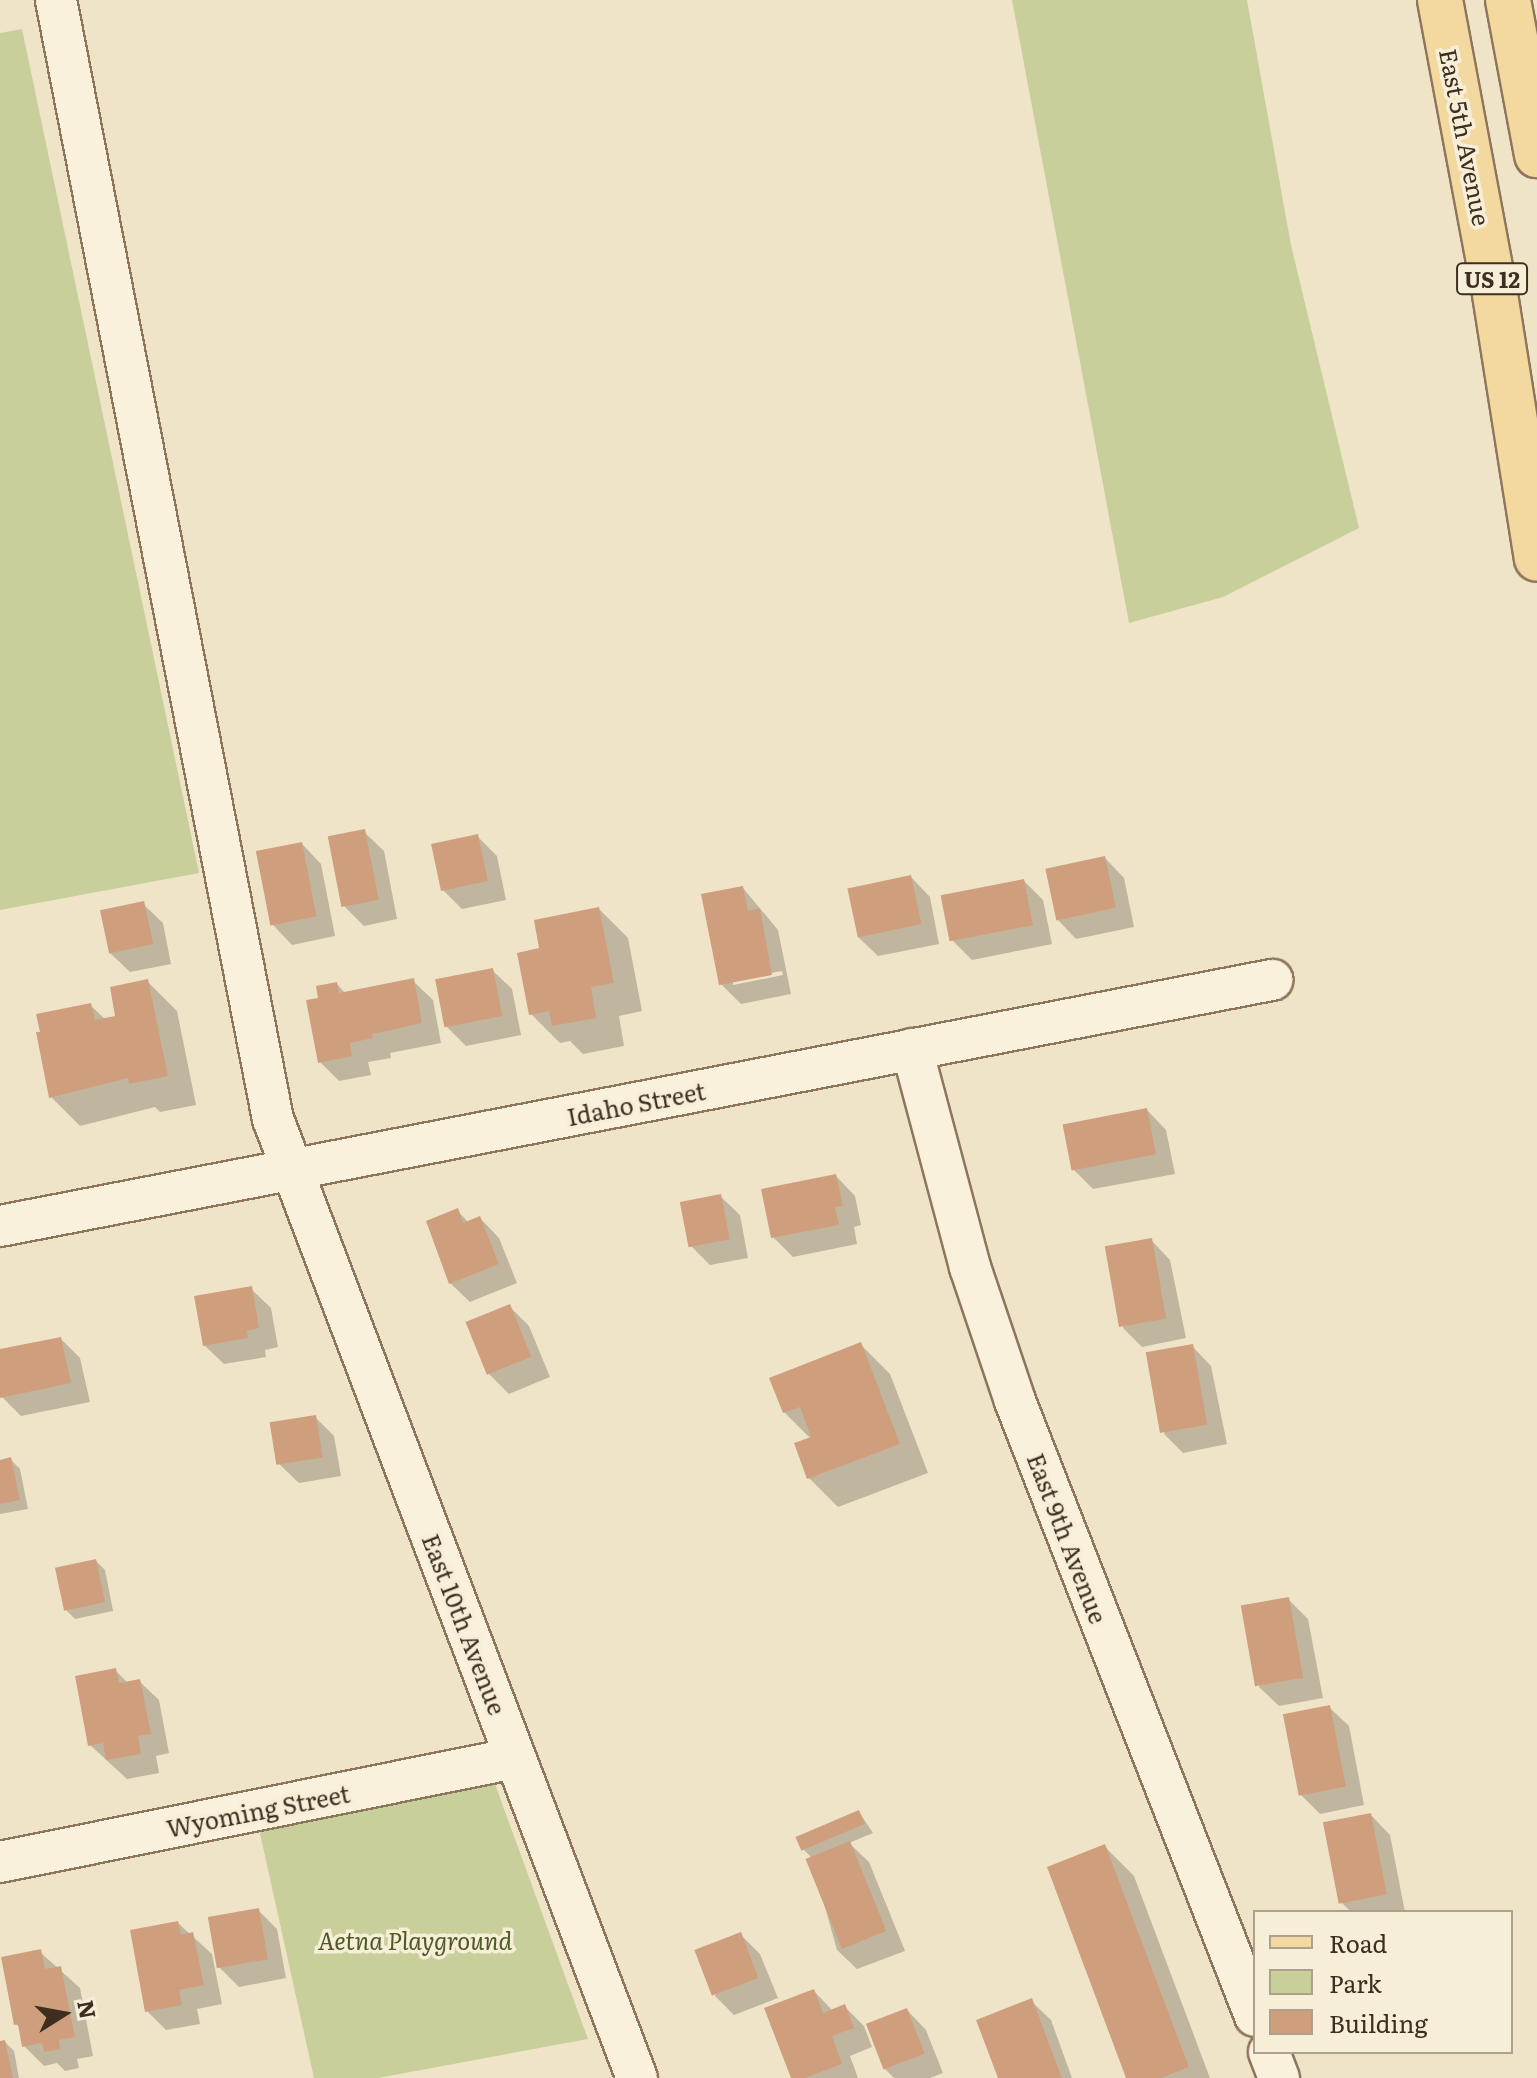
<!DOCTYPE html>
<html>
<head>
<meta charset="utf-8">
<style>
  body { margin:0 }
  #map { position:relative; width:1537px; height:2078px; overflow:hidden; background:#f0e4c8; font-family:Literata,serif }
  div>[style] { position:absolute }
  .green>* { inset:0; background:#c9cf9b }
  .shadow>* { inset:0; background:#0003 }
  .building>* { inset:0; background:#cf9f7d; transform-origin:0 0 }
  .roads { filter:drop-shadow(2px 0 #8d765c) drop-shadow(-2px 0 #8d765c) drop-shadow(0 2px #8d765c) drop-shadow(0 -2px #8d765c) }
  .street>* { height:40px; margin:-20px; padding:0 20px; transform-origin:20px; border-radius:20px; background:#faf1dc }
  .primary>* { height:44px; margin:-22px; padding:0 22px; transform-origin:22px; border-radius:22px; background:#f3d9a0 }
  span { translate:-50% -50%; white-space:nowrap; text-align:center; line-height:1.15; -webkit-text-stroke:7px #f7eed8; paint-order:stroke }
  .shield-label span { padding:2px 6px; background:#f7eed8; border:2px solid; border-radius:6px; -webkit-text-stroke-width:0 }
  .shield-label { font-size:22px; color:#3d2e20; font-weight:700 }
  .street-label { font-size:24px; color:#3d2e20 }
  .park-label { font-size:24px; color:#4d5a26; font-style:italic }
  .legend { position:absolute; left:1253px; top:1910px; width:260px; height:144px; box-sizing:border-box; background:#f7eed8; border:2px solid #ada18e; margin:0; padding:10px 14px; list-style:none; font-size:24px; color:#3d2e20 }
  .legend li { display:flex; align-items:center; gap:16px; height:40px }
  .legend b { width:40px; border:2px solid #ada18e }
  .north { position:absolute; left:24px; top:1974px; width:80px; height:80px; -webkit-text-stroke:6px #f7eed8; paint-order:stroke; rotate:79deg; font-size:22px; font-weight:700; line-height:32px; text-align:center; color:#3d2e20 }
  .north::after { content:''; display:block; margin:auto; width:28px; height:36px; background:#3d2e20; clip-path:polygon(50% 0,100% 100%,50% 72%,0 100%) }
</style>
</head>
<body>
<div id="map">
  <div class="green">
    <div style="clip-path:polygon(1012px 0,1247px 0,1291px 245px,1359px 528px,1223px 597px,1129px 623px)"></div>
    <div style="clip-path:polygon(22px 29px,199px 873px,0 910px,0 33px)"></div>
    <div style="clip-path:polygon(495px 1784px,588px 2039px,378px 2078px,314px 2078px,259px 1829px)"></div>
  </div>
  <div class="shadow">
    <div style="clip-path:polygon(364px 832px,384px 851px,397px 919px,364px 926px,344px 906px)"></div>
    <div style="clip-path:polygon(477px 836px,497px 856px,506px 900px,462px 909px,443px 890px)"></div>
    <div style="clip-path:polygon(302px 844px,321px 864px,335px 936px,292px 945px,273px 925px)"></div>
    <div style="clip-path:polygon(1105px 858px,1124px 878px,1134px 927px,1076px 939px,1057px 919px)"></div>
    <div style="clip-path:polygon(911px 877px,930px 897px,939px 944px,878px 956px,858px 937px)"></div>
    <div style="clip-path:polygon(1024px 881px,1043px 900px,1052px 944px,972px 960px,952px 940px)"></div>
    <div style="clip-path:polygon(evenodd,743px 888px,778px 930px,791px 994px,741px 1004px,721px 984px,743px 888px,782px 971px,783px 975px,733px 985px,733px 980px,782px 971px)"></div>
    <div style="clip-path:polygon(143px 904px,163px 923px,171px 964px,130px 972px,110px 953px)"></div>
    <div style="clip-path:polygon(599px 909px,628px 938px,642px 1011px,619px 1016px,624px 1046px,583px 1054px,570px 1041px,560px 1043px,531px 1014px,542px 949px)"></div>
    <div style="clip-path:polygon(492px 970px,512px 989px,521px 1035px,466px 1046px,447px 1027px)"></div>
    <div style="clip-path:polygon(413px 981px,433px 1000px,441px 1043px,390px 1053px,391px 1058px,368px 1062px,371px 1075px,339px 1081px,320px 1062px,320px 999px,337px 984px,346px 994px)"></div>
    <div style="clip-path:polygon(148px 982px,177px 1011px,196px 1105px,160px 1112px,155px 1107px,80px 1126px,51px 1097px,90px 1005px,106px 1020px,118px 1018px)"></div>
    <div style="clip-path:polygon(1147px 1110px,1166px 1130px,1175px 1174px,1093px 1189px,1074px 1170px)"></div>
    <div style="clip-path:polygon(836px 1176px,855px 1196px,861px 1225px,854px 1227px,857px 1244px,793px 1257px,773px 1237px)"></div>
    <div style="clip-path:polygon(720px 1196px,740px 1215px,748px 1258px,710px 1265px,691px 1246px)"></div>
    <div style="clip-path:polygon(457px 1210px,469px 1223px,480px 1218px,499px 1238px,517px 1283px,470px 1302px,450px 1283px)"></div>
    <div style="clip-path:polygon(1151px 1240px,1170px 1260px,1186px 1338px,1142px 1347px,1123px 1328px)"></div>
    <div style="clip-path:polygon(251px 1289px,271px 1308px,278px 1347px,265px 1350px,266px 1357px,224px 1364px,204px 1345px)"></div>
    <div style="clip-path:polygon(509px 1306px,529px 1326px,550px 1377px,509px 1394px,489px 1374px,468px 1323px)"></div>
    <div style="clip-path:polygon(61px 1339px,80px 1358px,90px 1402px,21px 1416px,2px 1397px,0 1351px)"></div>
    <div style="clip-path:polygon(861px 1345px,890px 1374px,928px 1473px,838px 1507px,809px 1478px,797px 1444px,811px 1439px,784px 1412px)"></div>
    <div style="clip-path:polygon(1192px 1346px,1211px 1366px,1227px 1444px,1183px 1453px,1164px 1434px)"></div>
    <div style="clip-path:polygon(315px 1417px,334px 1436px,341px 1476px,299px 1483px,279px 1464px)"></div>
    <div style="clip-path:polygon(11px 1460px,20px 1469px,28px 1509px,0 1514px,0 1462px)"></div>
    <div style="clip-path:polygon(96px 1561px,105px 1570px,113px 1611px,75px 1619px,65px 1609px)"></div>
    <div style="clip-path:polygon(1288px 1599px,1308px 1619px,1323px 1698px,1279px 1706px,1259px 1687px)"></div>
    <div style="clip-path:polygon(115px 1670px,128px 1683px,139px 1681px,159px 1700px,169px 1753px,156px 1756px,159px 1773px,127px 1779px,90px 1745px)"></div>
    <div style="clip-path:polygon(1329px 1707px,1349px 1726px,1364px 1805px,1320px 1814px,1300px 1794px)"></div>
    <div style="clip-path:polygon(859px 1812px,873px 1833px,849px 1843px,869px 1862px,905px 1951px,857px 1969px,837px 1950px,811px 1857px,803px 1849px)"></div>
    <div style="clip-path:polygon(1371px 1815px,1390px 1835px,1405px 1912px,1351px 1912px,1342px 1903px)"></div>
    <div style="clip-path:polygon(1105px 1847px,1134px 1876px,1210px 2078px,1128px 2078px)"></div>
    <div style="clip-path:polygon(258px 1910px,277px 1929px,286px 1978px,239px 1987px,220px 1968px)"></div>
    <div style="clip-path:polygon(178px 1923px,212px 1954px,222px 2004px,197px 2009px,200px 2024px,166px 2030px,147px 2011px)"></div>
    <div style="clip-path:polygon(740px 1934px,760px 1954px,778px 1998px,734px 2015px,715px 1996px)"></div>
    <div style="clip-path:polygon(40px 1952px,80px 1988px,93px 2056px,77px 2059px,79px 2068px,65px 2071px,57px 2063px,44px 2066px,24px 2046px,21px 2029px,16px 2024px)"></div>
    <div style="clip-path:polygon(814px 1991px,833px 2011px,844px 2006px,864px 2026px,872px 2047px,850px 2056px,858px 2078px,793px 2078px)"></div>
    <div style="clip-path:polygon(1031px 2001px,1051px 2020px,1072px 2078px,1000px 2078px)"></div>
    <div style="clip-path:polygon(907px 2010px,926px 2030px,943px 2073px,930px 2078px,894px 2078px,884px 2068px)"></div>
    <div style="clip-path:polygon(5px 2042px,14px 2051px,19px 2078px,0 2078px,0 2043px)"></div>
  </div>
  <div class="building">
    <div style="left:365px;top:829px;width:72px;height:38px;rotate:79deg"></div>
    <div style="left:478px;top:834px;width:48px;height:48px;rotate:78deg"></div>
    <div style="left:302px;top:842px;width:76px;height:47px;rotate:79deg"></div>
    <div style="left:1105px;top:856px;width:53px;height:61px;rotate:78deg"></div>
    <div style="left:911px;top:875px;width:50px;height:65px;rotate:78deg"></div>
    <div style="left:1024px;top:879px;width:47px;height:85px;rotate:79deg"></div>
    <div style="clip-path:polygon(743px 886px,748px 911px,760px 908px,772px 975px,719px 985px,701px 894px)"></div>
    <div style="left:144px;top:901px;width:44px;height:45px;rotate:78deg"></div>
    <div style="clip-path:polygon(599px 907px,614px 983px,591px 987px,596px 1018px,552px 1026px,549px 1011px,529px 1015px,517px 953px,539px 948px,534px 920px)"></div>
    <div style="left:493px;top:968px;width:49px;height:59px;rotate:79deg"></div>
    <div style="clip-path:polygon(414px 978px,422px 1023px,372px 1034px,373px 1038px,350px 1043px,352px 1056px,318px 1063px,306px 1000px,318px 998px,316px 986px,337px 982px,339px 993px)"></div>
    <div style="clip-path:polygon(148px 979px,168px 1076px,129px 1084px,128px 1078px,49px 1098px,36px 1032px,40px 1032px,36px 1014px,91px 1003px,95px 1020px,115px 1016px,110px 987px)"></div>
    <div style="left:1147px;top:1108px;width:47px;height:86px;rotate:79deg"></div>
    <div style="clip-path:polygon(836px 1174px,843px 1206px,835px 1207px,839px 1225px,771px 1238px,761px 1189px)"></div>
    <div style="left:721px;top:1194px;width:46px;height:42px;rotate:79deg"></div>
    <div style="clip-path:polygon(458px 1208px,463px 1223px,480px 1216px,499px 1264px,449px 1284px,426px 1221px)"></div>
    <div style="left:1152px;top:1238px;width:82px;height:48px;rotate:80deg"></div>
    <div style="clip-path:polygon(252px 1286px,259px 1328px,247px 1331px,248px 1338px,203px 1346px,194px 1296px)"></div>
    <div style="left:510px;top:1304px;width:57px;height:48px;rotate:68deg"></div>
    <div style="clip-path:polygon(61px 1337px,71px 1383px,0 1398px,0 1349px)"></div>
    <div style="clip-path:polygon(861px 1342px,900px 1444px,807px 1479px,794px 1443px,811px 1437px,800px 1407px,783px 1413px,769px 1378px)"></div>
    <div style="left:1193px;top:1344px;width:82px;height:48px;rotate:80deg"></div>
    <div style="left:316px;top:1415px;width:43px;height:47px;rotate:81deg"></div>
    <div style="clip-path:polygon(11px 1457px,20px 1500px,0 1504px,0 1460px)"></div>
    <div style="left:96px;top:1559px;width:44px;height:42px;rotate:78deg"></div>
    <div style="left:1289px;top:1597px;width:82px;height:49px;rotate:80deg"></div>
    <div style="clip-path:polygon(116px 1668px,119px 1683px,140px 1679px,151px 1734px,138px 1736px,141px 1754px,106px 1760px,103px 1743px,88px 1746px,75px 1676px)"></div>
    <div style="left:1330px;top:1705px;width:83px;height:48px;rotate:79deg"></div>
    <div style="left:859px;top:1810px;width:15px;height:69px;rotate:67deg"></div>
    <div style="left:1371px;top:1813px;width:83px;height:49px;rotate:79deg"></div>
    <div style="left:850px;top:1841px;width:97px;height:48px;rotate:68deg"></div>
    <div style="clip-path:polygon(1105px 1844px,1189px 2067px,1161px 2078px,1126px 2078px,1047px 1867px)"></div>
    <div style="left:259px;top:1908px;width:52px;height:52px;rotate:80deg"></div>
    <div style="clip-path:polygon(178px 1921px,181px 1935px,193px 1932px,204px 1985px,179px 1990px,182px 2005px,145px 2012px,130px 1930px)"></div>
    <div style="left:741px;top:1932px;width:49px;height:50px;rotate:69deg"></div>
    <div style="clip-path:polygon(41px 1949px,45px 1969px,61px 1966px,75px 2037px,59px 2040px,60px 2049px,44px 2052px,42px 2043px,22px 2047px,18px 2024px,14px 2025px,1px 1957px)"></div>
    <div style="clip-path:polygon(814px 1989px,823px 2013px,845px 2004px,854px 2028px,832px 2036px,842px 2064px,805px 2078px,791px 2078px,764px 2008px)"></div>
    <div style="clip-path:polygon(1032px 1998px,1062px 2078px,998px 2078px,976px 2020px)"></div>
    <div style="left:907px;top:2008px;width:49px;height:44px;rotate:69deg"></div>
    <div style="clip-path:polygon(5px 2040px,13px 2078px,0 2078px,0 2041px)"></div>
  </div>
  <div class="roads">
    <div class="street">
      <div style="left:56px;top:0;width:1140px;rotate:79.03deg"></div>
      <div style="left:273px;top:1119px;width:1026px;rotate:69.22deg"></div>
      <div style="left:912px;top:1049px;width:226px;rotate:75.1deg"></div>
      <div style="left:970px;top:1267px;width:141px;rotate:71.4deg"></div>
      <div style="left:1015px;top:1401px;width:660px;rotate:68.68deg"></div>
      <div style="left:0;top:1226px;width:1296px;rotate:-10.95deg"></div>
      <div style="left:0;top:1862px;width:525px;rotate:-11.42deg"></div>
      <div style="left:1269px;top:2052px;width:28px;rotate:69deg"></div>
    </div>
    <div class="primary">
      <div style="left:1440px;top:0;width:293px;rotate:79.4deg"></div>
      <div style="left:1494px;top:288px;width:274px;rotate:81deg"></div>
      <div style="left:1508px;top:0;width:158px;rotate:79.4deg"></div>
    </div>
  </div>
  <div class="shield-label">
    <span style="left:1492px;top:279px">US 12</span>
  </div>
  <div class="street-label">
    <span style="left:1466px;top:137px;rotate:79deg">East 5th Avenue</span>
    <span style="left:636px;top:1103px;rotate:-11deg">Idaho Street</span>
    <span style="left:1068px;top:1538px;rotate:69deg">East 9th Avenue</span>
    <span style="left:465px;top:1624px;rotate:69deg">East 10th Avenue</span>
    <span style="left:258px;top:1810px;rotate:-11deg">Wyoming Street</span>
  </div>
  <div class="park-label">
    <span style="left:415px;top:1940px">Aetna Playground</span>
  </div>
  <ul class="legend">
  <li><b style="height:10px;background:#f3d9a0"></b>Road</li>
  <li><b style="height:22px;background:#c9cf9b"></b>Park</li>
  <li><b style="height:22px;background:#cf9f7d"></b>Building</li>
  </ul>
  <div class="north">N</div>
</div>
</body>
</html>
